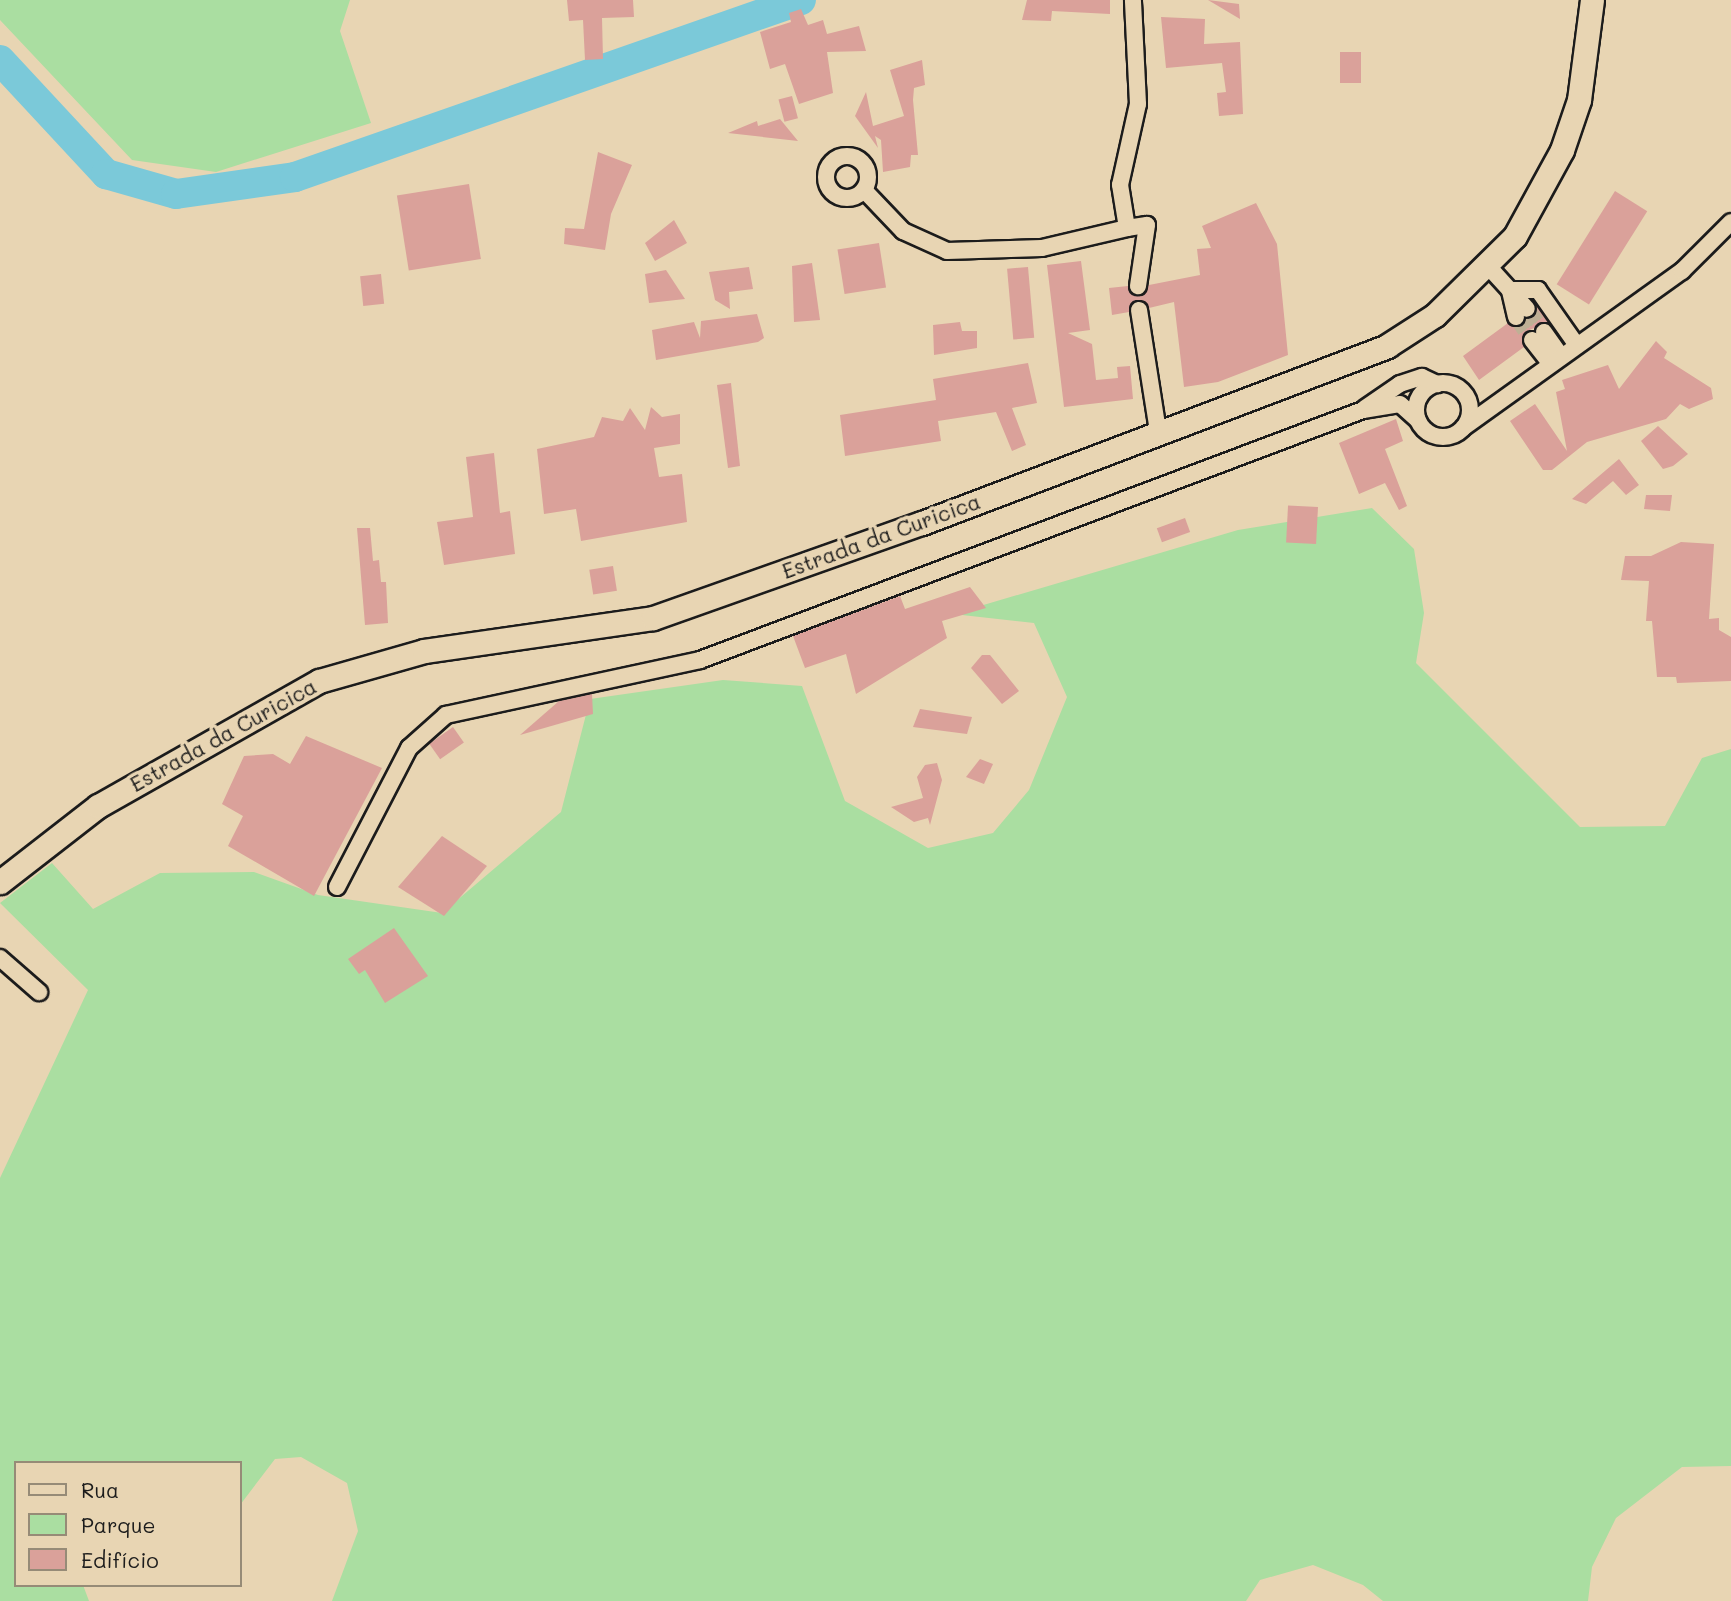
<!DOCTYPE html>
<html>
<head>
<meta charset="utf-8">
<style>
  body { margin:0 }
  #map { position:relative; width:1731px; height:1601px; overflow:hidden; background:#e8d5b3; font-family:Mali,sans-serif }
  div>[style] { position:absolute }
  .green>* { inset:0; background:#aadea1 }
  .river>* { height:30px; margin:-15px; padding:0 15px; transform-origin:15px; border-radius:15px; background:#7bc9d9 }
  .building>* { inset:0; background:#daa19a; transform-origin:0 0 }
  .street-tunnel>* { height:16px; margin-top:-8px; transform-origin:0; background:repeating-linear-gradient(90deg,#bfb095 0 16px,transparent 0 24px) }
  .roads { filter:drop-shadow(2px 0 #1c1c1c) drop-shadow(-2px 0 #1c1c1c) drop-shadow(0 2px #1c1c1c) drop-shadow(0 -2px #1c1c1c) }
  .street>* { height:16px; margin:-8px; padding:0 8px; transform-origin:8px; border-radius:8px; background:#e8d5b3 }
  .street>.ring { margin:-8px; padding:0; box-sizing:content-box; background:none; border:16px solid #e8d5b3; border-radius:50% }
  .secondary>* { height:23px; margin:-11.5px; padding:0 11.5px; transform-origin:11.5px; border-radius:11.5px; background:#e8d5b3 }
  span { translate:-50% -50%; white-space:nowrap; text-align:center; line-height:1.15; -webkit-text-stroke:7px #e8d5b3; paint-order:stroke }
  .street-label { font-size:21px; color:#1c1c1c }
  .legend { position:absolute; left:14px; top:1461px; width:228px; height:126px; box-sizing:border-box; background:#e8d5b3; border:2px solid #968b77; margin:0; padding:9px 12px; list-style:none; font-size:21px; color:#1c1c1c }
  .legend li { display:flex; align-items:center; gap:14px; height:35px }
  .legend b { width:35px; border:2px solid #968b77 }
</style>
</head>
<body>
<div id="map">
  <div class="green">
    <div style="clip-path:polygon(0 0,350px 0,340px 31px,371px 123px,216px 172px,132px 160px,0 20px)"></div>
    <div style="clip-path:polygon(1372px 508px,1414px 549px,1424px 613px,1416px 663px,1580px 827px,1665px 826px,1702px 758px,1731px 749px,1731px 1466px,1682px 1467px,1616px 1518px,1592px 1567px,1588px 1601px,1383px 1601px,1363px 1585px,1313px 1565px,1260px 1580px,1246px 1601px,332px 1601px,358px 1531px,347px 1483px,301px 1457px,275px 1459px,240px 1505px,240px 1463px,16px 1463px,16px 1585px,83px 1585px,89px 1601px,0 1601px,0 1178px,88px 990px,0 903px,52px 863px,93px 909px,160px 873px,254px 872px,318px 895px,442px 913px,561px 812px,590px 699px,723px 680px,802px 686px,845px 801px,928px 848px,993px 833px,1029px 790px,1067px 697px,1034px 623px,953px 614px,1238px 530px)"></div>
  </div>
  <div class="river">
    <div style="left:0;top:60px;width:156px;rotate:47.1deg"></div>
    <div style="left:106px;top:174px;width:73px;rotate:15.9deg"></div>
    <div style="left:176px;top:194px;width:120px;rotate:-8.1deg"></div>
    <div style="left:295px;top:177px;width:536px;rotate:-19.28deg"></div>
  </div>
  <div class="building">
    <div style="clip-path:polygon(567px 0,633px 0,634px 17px,602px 18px,603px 59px,585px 60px,583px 20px,569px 21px)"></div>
    <div style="clip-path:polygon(1027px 0,1110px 0,1110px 14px,1052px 11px,1051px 21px,1022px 20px)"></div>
    <div style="clip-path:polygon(1208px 0,1239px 4px,1240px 19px)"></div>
    <div style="clip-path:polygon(801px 9px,808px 25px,823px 20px,827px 34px,859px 26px,866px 51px,827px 52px,833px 93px,799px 104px,785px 64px,770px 69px,760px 32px,791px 22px,789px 13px)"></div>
    <div style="clip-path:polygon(1161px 17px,1205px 19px,1204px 44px,1240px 42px,1243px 114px,1219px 116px,1217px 93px,1226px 92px,1222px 63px,1166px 68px)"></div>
    <div style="left:1340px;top:52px;width:21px;height:31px"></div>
    <div style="clip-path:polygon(922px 60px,925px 85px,914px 88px,913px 100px,918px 155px,911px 155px,910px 167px,883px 172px,881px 140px,875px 136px,878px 148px,855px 116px,866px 92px,873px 126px,904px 116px,890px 70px)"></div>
    <div style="left:792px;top:96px;width:23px;height:14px;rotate:75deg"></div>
    <div style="clip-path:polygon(780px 119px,798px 141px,728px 133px,757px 121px,758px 126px)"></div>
    <div style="clip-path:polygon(598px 152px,632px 165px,611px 214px,605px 250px,564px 244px,565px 228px,584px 229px)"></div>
    <div style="left:469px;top:184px;width:76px;height:73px;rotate:81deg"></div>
    <div style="left:1615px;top:191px;width:38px;height:110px;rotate:32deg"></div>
    <div style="clip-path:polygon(1256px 203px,1277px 244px,1288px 355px,1218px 382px,1184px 387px,1174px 302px,1149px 308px,1137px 300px,1129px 312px,1112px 315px,1109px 288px,1128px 286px,1141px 296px,1149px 285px,1200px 275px,1197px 249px,1211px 248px,1202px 226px)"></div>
    <div style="clip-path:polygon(674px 220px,687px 243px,655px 261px,645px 243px)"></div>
    <div style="left:879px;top:243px;width:45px;height:42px;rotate:81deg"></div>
    <div style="clip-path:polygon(1081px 261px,1090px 330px,1068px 333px,1092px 344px,1096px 380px,1118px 378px,1117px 367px,1130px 366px,1133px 399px,1064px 407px,1047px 265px)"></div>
    <div style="clip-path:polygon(812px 263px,820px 320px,794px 322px,792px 266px)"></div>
    <div style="clip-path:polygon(749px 267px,753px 289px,729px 292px,730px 309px,715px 300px,709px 272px)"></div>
    <div style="left:1028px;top:267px;width:71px;height:21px;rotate:85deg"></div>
    <div style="clip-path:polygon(666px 270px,685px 299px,649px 303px,645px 274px)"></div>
    <div style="left:381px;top:274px;width:30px;height:21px;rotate:84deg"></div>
    <div style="clip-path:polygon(1537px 307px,1548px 322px,1525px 332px,1524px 347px,1479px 380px,1463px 356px,1508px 323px,1523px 325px)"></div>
    <div style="clip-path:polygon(757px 314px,764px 338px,758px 342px,656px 360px,652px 330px,694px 322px,700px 338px,701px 321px)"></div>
    <div style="clip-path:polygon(960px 322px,962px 331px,977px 331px,977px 348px,934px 355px,933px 325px)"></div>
    <div style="clip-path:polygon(1656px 341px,1667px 352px,1664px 358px,1711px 388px,1713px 399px,1689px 409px,1680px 404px,1666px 419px,1587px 442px,1552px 470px,1543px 470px,1510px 421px,1535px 404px,1567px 451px,1556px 392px,1565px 389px,1562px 380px,1608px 365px,1619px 389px)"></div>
    <div style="clip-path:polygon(1028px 363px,1037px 403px,1012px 408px,1026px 445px,1012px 451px,996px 412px,938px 421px,941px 441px,845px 456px,840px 415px,936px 400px,933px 379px)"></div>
    <div style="clip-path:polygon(731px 383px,740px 466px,728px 468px,717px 385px)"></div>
    <div style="clip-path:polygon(651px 407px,662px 417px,680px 414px,680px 444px,654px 448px,659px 477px,682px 474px,687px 522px,581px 541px,576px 509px,544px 514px,537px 449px,594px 437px,602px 417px,623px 421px,630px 408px,645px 430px)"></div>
    <div style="clip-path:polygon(1396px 419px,1403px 441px,1385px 449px,1407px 506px,1399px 510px,1385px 483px,1359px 494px,1339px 443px)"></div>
    <div style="clip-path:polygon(1658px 426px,1688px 454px,1673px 466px,1663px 469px,1641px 441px)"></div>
    <div style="clip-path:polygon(494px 453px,500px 513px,510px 511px,515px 554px,444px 565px,437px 522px,473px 517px,466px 457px)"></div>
    <div style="clip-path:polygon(1619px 459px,1639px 485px,1626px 495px,1613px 481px,1586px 504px,1572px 499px)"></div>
    <div style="clip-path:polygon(1646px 495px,1672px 495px,1670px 511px,1644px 509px)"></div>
    <div style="left:1318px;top:507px;width:37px;height:30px;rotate:93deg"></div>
    <div style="left:1185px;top:518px;width:15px;height:30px;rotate:70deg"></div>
    <div style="clip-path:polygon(357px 528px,370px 528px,373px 561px,379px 560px,381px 582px,386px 582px,388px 623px,365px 625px)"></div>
    <div style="clip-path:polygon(1681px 542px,1714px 544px,1709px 619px,1719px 618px,1719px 630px,1731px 637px,1731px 681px,1677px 683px,1676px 677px,1657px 677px,1652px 621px,1646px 621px,1649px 581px,1621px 580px,1625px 556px,1651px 556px)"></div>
    <div style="left:613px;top:566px;width:25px;height:24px;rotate:81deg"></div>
    <div style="clip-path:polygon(970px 587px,986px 608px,942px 621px,947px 638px,856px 694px,846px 654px,805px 668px,793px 636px,900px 596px,905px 609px)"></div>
    <div style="clip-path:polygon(982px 655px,990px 655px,1019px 691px,1002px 704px,971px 668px)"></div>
    <div style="clip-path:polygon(592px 694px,593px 714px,520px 735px,559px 701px)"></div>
    <div style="clip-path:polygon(920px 709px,972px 717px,967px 734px,913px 727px)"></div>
    <div style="left:453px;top:727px;width:19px;height:29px;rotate:55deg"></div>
    <div style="clip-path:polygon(306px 736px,382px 768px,314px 896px,228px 846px,243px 816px,222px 804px,244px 756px,273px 754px,290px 764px)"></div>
    <div style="clip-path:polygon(980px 759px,993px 764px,984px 784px,966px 777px)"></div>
    <div style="clip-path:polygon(937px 763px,942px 780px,930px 825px,928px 818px,914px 822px,891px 807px,923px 798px,917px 777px,925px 765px)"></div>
    <div style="clip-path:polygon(442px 836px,487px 866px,444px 916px,398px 887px)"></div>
    <div style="clip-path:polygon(394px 928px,428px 976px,385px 1003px,365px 970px,359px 974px,348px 959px)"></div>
  </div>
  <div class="street-tunnel">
    <div style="left:1527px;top:309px;width:29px;rotate:54deg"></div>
    <div style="left:1516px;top:317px;width:28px;rotate:55deg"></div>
  </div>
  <div class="roads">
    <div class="street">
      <div class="ring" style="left:826px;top:156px;width:26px;height:26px"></div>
      <div style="left:864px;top:190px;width:57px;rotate:46.4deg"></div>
      <div style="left:903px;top:231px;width:48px;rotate:24.4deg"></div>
      <div style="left:947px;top:251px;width:95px;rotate:-1.8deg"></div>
      <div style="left:1042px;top:248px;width:87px;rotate:-13.2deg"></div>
      <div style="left:1127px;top:228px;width:44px;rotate:-99.2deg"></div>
      <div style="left:1120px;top:185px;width:83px;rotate:-77.5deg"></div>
      <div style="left:1138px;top:104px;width:104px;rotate:-92.8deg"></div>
      <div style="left:1127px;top:228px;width:20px;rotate:-9deg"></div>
      <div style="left:1147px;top:225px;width:62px;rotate:98.4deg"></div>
      <div style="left:1487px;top:265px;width:59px;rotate:47.7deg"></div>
      <div style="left:1139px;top:310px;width:122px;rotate:81.1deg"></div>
      <div style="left:1516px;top:317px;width:28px;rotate:-103deg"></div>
      <div style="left:1510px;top:290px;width:28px"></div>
      <div style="left:1538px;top:290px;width:66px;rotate:54.9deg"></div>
      <div style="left:1544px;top:332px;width:28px;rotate:55deg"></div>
      <div style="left:1532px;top:340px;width:28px;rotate:52deg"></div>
      <div class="ring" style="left:1416px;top:383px;width:38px;height:38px"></div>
      <div style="left:1365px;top:408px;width:42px;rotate:-34.4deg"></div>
      <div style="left:1400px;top:384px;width:23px;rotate:-18deg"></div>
      <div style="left:1422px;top:377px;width:17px;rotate:25deg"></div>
      <div style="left:1464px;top:427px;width:268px;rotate:-35.6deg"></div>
      <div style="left:1682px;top:271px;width:69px;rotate:-45deg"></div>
      <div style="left:337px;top:887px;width:157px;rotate:-62.6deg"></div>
      <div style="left:409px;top:748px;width:50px;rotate:-41.7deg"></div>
      <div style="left:446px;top:715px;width:260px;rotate:-12.2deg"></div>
      <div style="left:700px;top:660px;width:709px;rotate:-20.66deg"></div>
      <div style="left:1363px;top:410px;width:37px;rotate:-9deg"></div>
      <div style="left:1400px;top:404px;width:24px;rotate:42deg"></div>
      <div style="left:0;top:958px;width:52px;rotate:41.1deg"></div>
    </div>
    <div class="secondary">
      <div style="left:0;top:882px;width:124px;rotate:-37.8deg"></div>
      <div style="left:98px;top:806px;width:254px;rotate:-29.5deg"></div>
      <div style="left:319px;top:681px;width:109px;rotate:-15.9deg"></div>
      <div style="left:424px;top:651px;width:231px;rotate:-8.2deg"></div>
      <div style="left:653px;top:618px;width:285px;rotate:-19.5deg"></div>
      <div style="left:922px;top:523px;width:498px;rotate:-20.8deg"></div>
      <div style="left:1387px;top:346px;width:57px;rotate:-32.9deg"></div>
      <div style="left:1435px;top:315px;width:112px;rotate:-44.6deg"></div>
      <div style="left:1515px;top:236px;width:98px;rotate:-61.3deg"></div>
      <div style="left:1562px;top:150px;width:53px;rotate:-71.2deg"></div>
      <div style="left:1579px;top:100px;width:101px;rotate:-82.6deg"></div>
    </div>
  </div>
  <div class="street-label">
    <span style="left:881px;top:536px;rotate:-20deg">Estrada da Curicica</span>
    <span style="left:223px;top:735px;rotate:-29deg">Estrada da Curicica</span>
  </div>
  <ul class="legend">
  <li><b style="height:9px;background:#e8d5b3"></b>Rua</li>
  <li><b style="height:19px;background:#aadea1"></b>Parque</li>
  <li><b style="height:19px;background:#daa19a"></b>Edifício</li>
  </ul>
</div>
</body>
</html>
